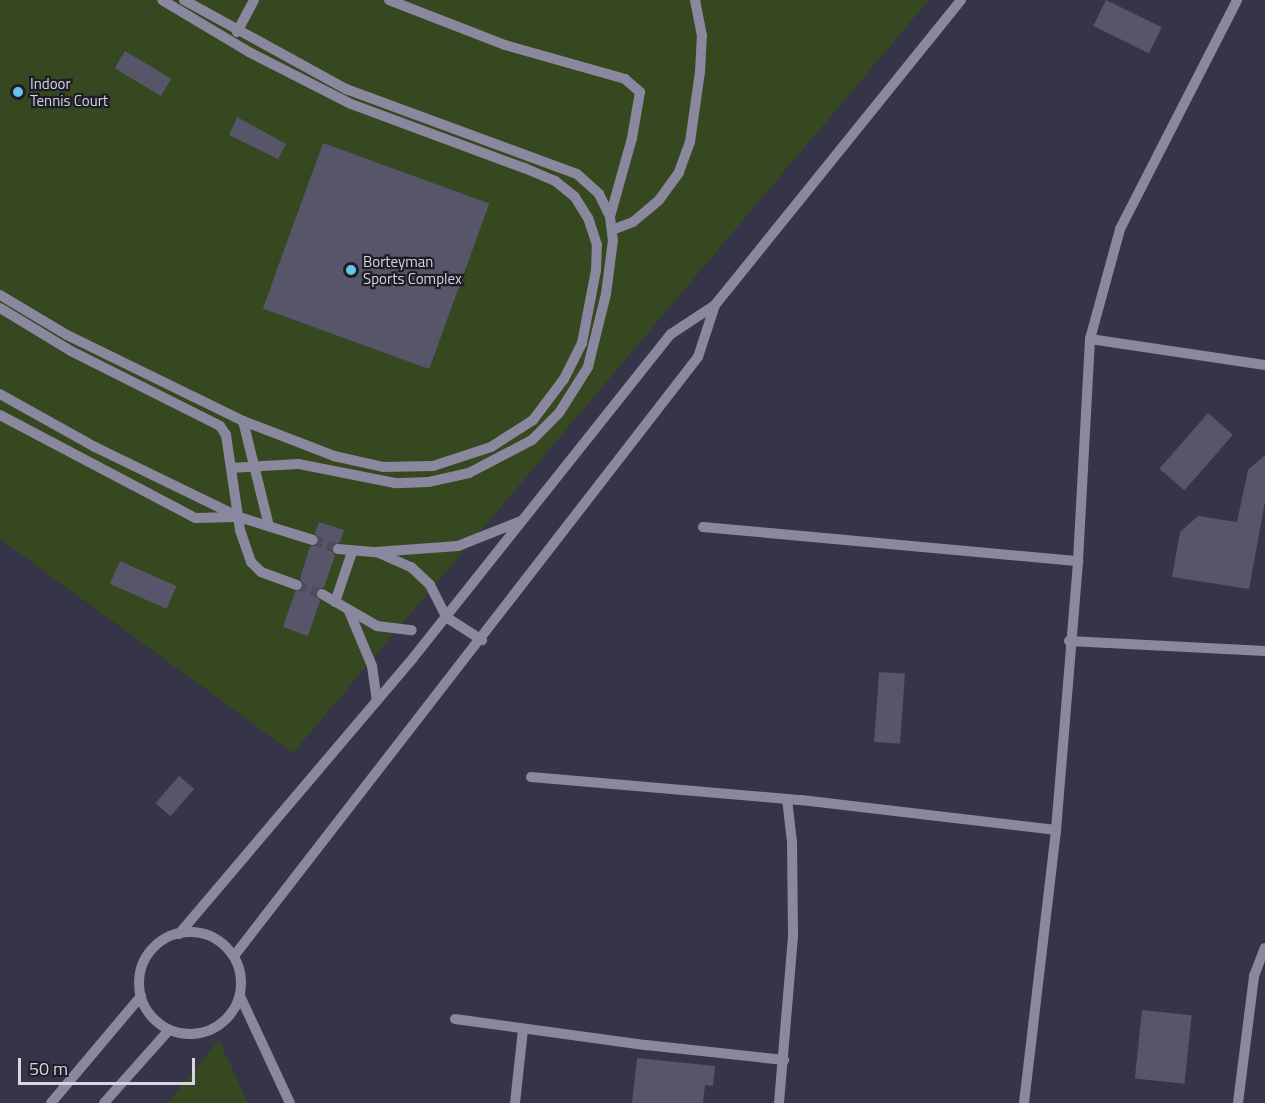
<!DOCTYPE html>
<html>
<head>
<meta charset="utf-8">
<style>
  body { margin:0 }
  #map { position:relative; width:1265px; height:1103px; overflow:hidden; background:#363448; font-family:"Titillium Web",sans-serif }
  div>[style] { position:absolute }
  .green>* { inset:0; background:#36481f }
  .building>* { inset:0; background:#56556a; transform-origin:0 0 }
  .minor-tunnel>* { height:10px; margin-top:-5px; transform-origin:0; background:repeating-linear-gradient(90deg,#4e4c5f 0 10px,transparent 0 15px) }
  .minor>* { height:10px; margin:-5px; padding:0 5px; transform-origin:5px; border-radius:5px; background:#89889f }
  .minor>.ring { margin:-5px; padding:0; box-sizing:content-box; background:none; border:10px solid #89889f; border-radius:50% }
  .dots>* { width:16px; height:16px; translate:-50% -50%; box-sizing:border-box; border:3px solid #1e1d26; border-radius:50% }
  span { translate:-50% -50%; white-space:nowrap; text-align:center; line-height:1.15; -webkit-text-stroke:4.5px #1e1d26; paint-order:stroke }
  .poi-label { font-size:15px; color:#d6d5e2 }
  .left { translate:0 -50%; text-align:left }
  .scale { position:absolute; left:18px; top:1058px; width:177px; height:27px; box-sizing:border-box; border:3px solid #d6d5e2; border-top:0; padding-left:8px; font-size:18px; line-height:21px; white-space:nowrap; color:#d6d5e2; -webkit-text-stroke:4px #1e1d26; paint-order:stroke }
</style>
</head>
<body>
<div id="map">
  <div class="green">
    <div style="clip-path:polygon(0 0,929px 0,293px 753px,0 539px)"></div>
    <div style="clip-path:polygon(219px 1040px,248px 1103px,168px 1103px)"></div>
  </div>
  <div class="building">
    <div style="left:1106px;top:0;width:62px;height:29px;rotate:26deg"></div>
    <div style="left:125px;top:51px;width:54px;height:20px;rotate:31deg"></div>
    <div style="clip-path:polygon(237px 117px,286px 144px,278px 159px,229px 135px)"></div>
    <div style="left:323px;top:143px;width:177px;height:176px;rotate:20deg"></div>
    <div style="left:1208px;top:413px;width:33px;height:74px;rotate:41deg"></div>
    <div style="clip-path:polygon(1265px 455px,1265px 502px,1249px 589px,1172px 577px,1180px 532px,1198px 516px,1237px 522px,1248px 470px)"></div>
    <div style="clip-path:polygon(319px 522px,344px 530px,340px 542px,331px 548px,335px 556px,324px 587px,315px 591px,320px 601px,308px 636px,283px 627px,295px 592px,304px 587px,300px 578px,310px 547px,320px 543px,315px 533px)"></div>
    <div style="left:120px;top:561px;width:62px;height:25px;rotate:24deg"></div>
    <div style="left:879px;top:672px;width:26px;height:70px;rotate:4deg"></div>
    <div style="left:179px;top:776px;width:20px;height:36px;rotate:41deg"></div>
    <div style="left:1142px;top:1010px;width:50px;height:69px;rotate:6deg"></div>
    <div style="clip-path:polygon(637px 1058px,715px 1066px,713px 1086px,705px 1085px,703px 1103px,632px 1103px)"></div>
  </div>
  <div class="minor-tunnel">
    <div style="left:313px;top:540px;width:27px;rotate:20deg"></div>
    <div style="left:297px;top:585px;width:27px;rotate:20deg"></div>
  </div>
  <div class="minor">
    <div style="left:184px;top:0;width:185px;rotate:28.8deg"></div>
    <div style="left:346px;top:89px;width:246px;rotate:20.2deg"></div>
    <div style="left:577px;top:174px;width:30px;rotate:42deg"></div>
    <div style="left:599px;top:194px;width:25px;rotate:64deg"></div>
    <div style="left:610px;top:217px;width:23px;rotate:83deg"></div>
    <div style="left:613px;top:240px;width:54px;rotate:97.4deg"></div>
    <div style="left:606px;top:294px;width:75px;rotate:103.9deg"></div>
    <div style="left:588px;top:367px;width:54px;rotate:122.2deg"></div>
    <div style="left:559px;top:413px;width:38px;rotate:135deg"></div>
    <div style="left:532px;top:440px;width:71px;rotate:152.4deg"></div>
    <div style="left:469px;top:473px;width:42px;rotate:167.6deg"></div>
    <div style="left:428px;top:482px;width:33px;rotate:178deg"></div>
    <div style="left:395px;top:483px;width:99px;rotate:-168.9deg"></div>
    <div style="left:298px;top:464px;width:67px;rotate:176.6deg"></div>
    <div style="left:389px;top:0;width:124px;rotate:21.2deg"></div>
    <div style="left:505px;top:45px;width:125px;rotate:15.8deg"></div>
    <div style="left:625px;top:79px;width:20px;rotate:41deg"></div>
    <div style="left:640px;top:92px;width:47px;rotate:99.9deg"></div>
    <div style="left:632px;top:138px;width:82px;rotate:105.6deg"></div>
    <div style="left:237px;top:32px;width:36px;rotate:-62deg"></div>
    <div style="left:612px;top:230px;width:22px;rotate:-21deg"></div>
    <div style="left:633px;top:222px;width:34px;rotate:-40deg"></div>
    <div style="left:659px;top:200px;width:34px;rotate:-54deg"></div>
    <div style="left:679px;top:172px;width:32px;rotate:-70deg"></div>
    <div style="left:690px;top:142px;width:71px;rotate:-81.9deg"></div>
    <div style="left:700px;top:72px;width:36px;rotate:-87deg"></div>
    <div style="left:702px;top:36px;width:37px;rotate:-101deg"></div>
    <div style="left:0;top:295px;width:78px;rotate:30.8deg"></div>
    <div style="left:67px;top:335px;width:196px;rotate:26deg"></div>
    <div style="left:243px;top:421px;width:97px;rotate:21deg"></div>
    <div style="left:334px;top:456px;width:50px;rotate:12.7deg"></div>
    <div style="left:383px;top:467px;width:50px;rotate:-1.1deg"></div>
    <div style="left:433px;top:466px;width:61px;rotate:-18.1deg"></div>
    <div style="left:491px;top:447px;width:50px;rotate:-32.7deg"></div>
    <div style="left:533px;top:420px;width:51px;rotate:-52.9deg"></div>
    <div style="left:564px;top:379px;width:40px;rotate:-63.4deg"></div>
    <div style="left:582px;top:343px;width:74px;rotate:-79.1deg"></div>
    <div style="left:596px;top:270px;width:25px;rotate:-88deg"></div>
    <div style="left:597px;top:245px;width:28px;rotate:-108deg"></div>
    <div style="left:588px;top:218px;width:25px;rotate:-122deg"></div>
    <div style="left:575px;top:197px;width:26px;rotate:-141deg"></div>
    <div style="left:555px;top:181px;width:34px;rotate:-157deg"></div>
    <div style="left:524px;top:168px;width:184px;rotate:-159.7deg"></div>
    <div style="left:351px;top:104px;width:114px;rotate:-153deg"></div>
    <div style="left:249px;top:52px;width:101px;rotate:-149.1deg"></div>
    <div style="left:0;top:308px;width:83px;rotate:31.2deg"></div>
    <div style="left:71px;top:351px;width:167px;rotate:26.7deg"></div>
    <div style="left:220px;top:426px;width:11px;rotate:56deg"></div>
    <div style="left:226px;top:435px;width:96px;rotate:81.6deg"></div>
    <div style="left:240px;top:530px;width:34px;rotate:71deg"></div>
    <div style="left:251px;top:562px;width:14px;rotate:45deg"></div>
    <div style="left:261px;top:572px;width:38px;rotate:20deg"></div>
    <div style="left:1090px;top:339px;width:177px;rotate:8.5deg"></div>
    <div style="left:0;top:394px;width:109px;rotate:29.2deg"></div>
    <div style="left:95px;top:447px;width:160px;rotate:25.9deg"></div>
    <div style="left:239px;top:517px;width:77px;rotate:17.3deg"></div>
    <div style="left:0;top:415px;width:221px;rotate:27.8deg"></div>
    <div style="left:195px;top:518px;width:40px;rotate:-1.4deg"></div>
    <div style="left:243px;top:421px;width:108px;rotate:76.1deg"></div>
    <div style="left:703px;top:527px;width:377px;rotate:5.2deg"></div>
    <div style="left:338px;top:549px;width:38px;rotate:5deg"></div>
    <div style="left:376px;top:552px;width:82px;rotate:-4.2deg"></div>
    <div style="left:458px;top:546px;width:68px;rotate:-21.6deg"></div>
    <div style="left:379px;top:553px;width:35px;rotate:24deg"></div>
    <div style="left:411px;top:567px;width:26px;rotate:43deg"></div>
    <div style="left:430px;top:585px;width:36px;rotate:63deg"></div>
    <div style="left:446px;top:617px;width:43px;rotate:32.6deg"></div>
    <div style="left:322px;top:594px;width:64px;rotate:30.2deg"></div>
    <div style="left:377px;top:626px;width:35px;rotate:7deg"></div>
    <div style="left:335px;top:602px;width:53px;rotate:-71.2deg"></div>
    <div style="left:349px;top:611px;width:60px;rotate:67.3deg"></div>
    <div style="left:372px;top:666px;width:35px;rotate:82deg"></div>
    <div style="left:1069px;top:641px;width:196px;rotate:2.9deg"></div>
    <div style="left:531px;top:777px;width:271px;rotate:4.9deg"></div>
    <div style="left:801px;top:800px;width:257px;rotate:6.7deg"></div>
    <div class="ring" style="left:139px;top:932px;width:92px;height:92px"></div>
    <div style="left:179px;top:934px;width:362px;rotate:-49.7deg"></div>
    <div style="left:413px;top:658px;width:414px;rotate:-51.5deg"></div>
    <div style="left:671px;top:334px;width:53px;rotate:-33.4deg"></div>
    <div style="left:715px;top:305px;width:392px;rotate:-51.1deg"></div>
    <div style="left:234px;top:956px;width:758px;rotate:-52.24deg"></div>
    <div style="left:698px;top:357px;width:55px;rotate:-71.9deg"></div>
    <div style="left:240px;top:996px;width:118px;rotate:65deg"></div>
    <div style="left:455px;top:1019px;width:193px;rotate:7.8deg"></div>
    <div style="left:646px;top:1045px;width:139px;rotate:6.2deg"></div>
    <div style="left:51px;top:1103px;width:140px;rotate:-49.9deg"></div>
    <div style="left:104px;top:1103px;width:98px;rotate:-48.3deg"></div>
    <div style="left:515px;top:1103px;width:74px;rotate:-83.8deg"></div>
    <div style="left:779px;top:1103px;width:168px;rotate:-85.2deg"></div>
    <div style="left:793px;top:936px;width:94px;rotate:-90.6deg"></div>
    <div style="left:792px;top:842px;width:43px;rotate:-96.6deg"></div>
    <div style="left:1024px;top:1103px;width:275px;rotate:-83.3deg"></div>
    <div style="left:1056px;top:830px;width:270px;rotate:-85.3deg"></div>
    <div style="left:1078px;top:561px;width:222px;rotate:-86.9deg"></div>
    <div style="left:1090px;top:339px;width:114px;rotate:-74.7deg"></div>
    <div style="left:1120px;top:229px;width:257px;rotate:-62.9deg"></div>
    <div style="left:1238px;top:1103px;width:128px;rotate:-82.8deg"></div>
    <div style="left:1254px;top:976px;width:30px;rotate:-69deg"></div>
  </div>
  <div class="dots">
    <div style="left:18px;top:92px;background:#65c5ee"></div>
    <div style="left:351px;top:270px;background:#65c5ee"></div>
  </div>
  <div class="poi-label">
    <span class="left" style="left:30px;top:92px">Indoor<br>Tennis Court</span>
    <span class="left" style="left:363px;top:270px">Borteyman<br>Sports Complex</span>
  </div>
  <div class="scale">50 m</div>
</div>
</body>
</html>
